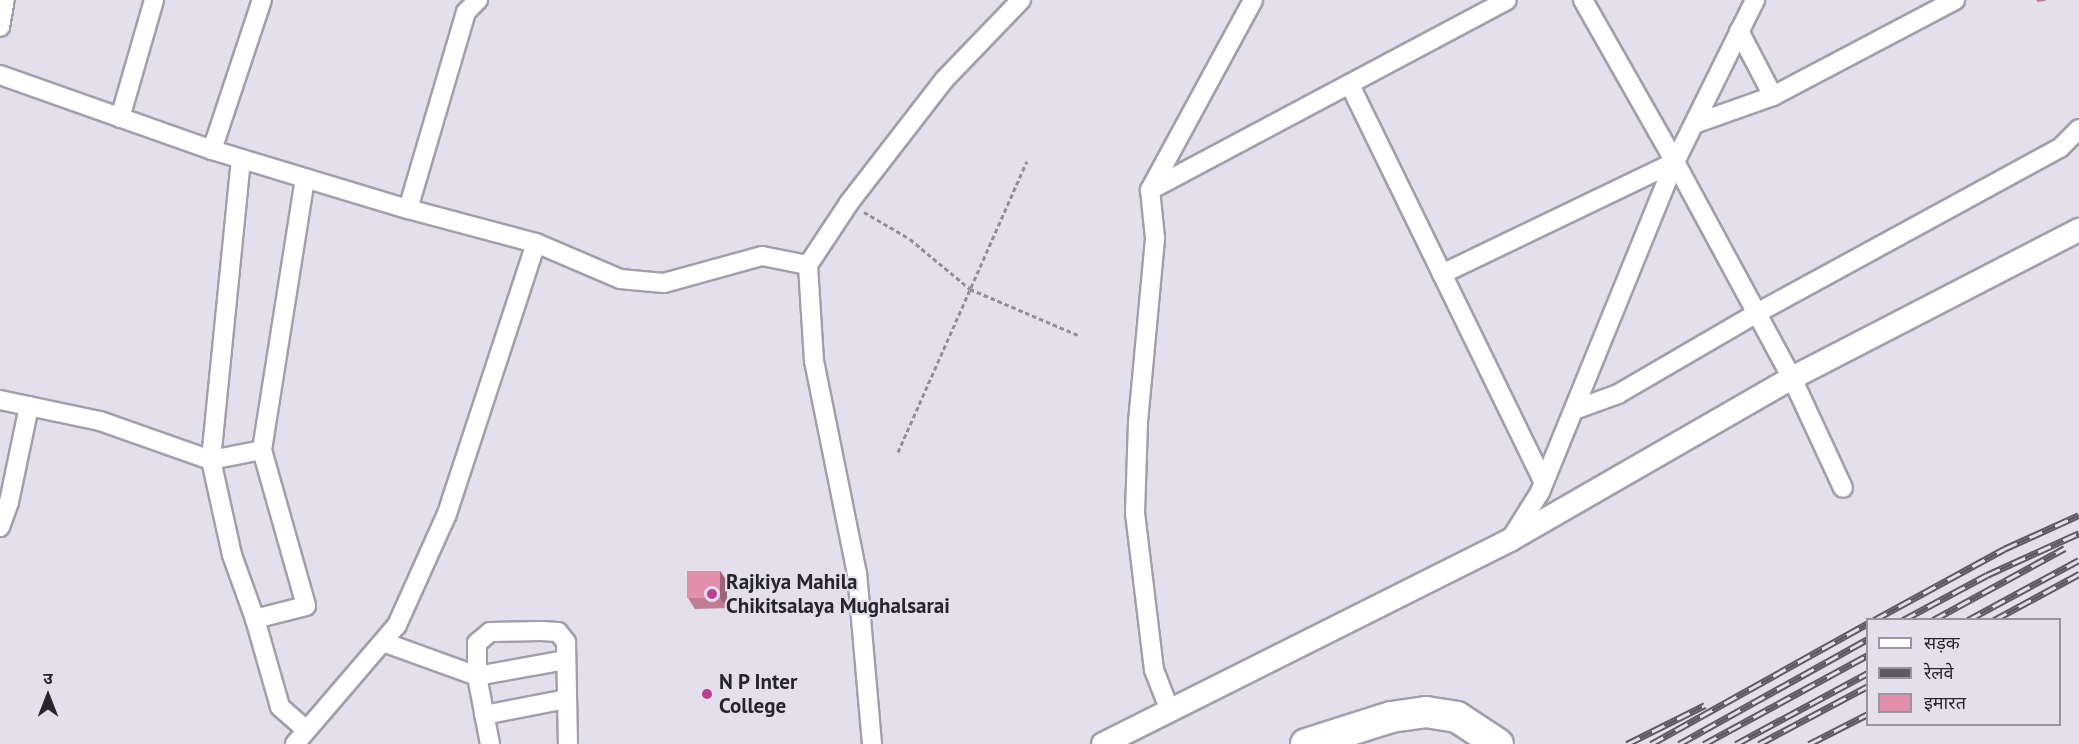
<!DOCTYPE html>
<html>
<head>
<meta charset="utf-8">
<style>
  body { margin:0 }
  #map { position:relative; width:2079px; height:744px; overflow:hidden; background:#e3dfed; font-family:"PT Sans","Noto Sans Devanagari",sans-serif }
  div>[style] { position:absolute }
  .path>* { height:3px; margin-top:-1.5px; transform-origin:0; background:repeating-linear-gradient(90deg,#918e98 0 4.5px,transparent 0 7.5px) }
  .roads { filter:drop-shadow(2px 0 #a29eab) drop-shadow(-2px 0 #a29eab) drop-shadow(0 2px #a29eab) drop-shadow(0 -2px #a29eab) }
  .minor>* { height:18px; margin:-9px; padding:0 9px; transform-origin:9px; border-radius:9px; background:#fff }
  .tertiary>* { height:22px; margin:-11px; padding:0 11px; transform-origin:11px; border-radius:11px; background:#fff }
  .trunk>* { height:30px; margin:-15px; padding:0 15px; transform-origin:15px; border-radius:15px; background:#fff }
  .rail>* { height:7px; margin-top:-3.5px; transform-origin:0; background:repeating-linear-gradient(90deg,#e3dfed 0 14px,#5d5a63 0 28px); box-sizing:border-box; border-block:2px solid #5d5a63 }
  .wall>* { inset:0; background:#c27b94 }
  .shaded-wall>* { inset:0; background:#9e6478 }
  .building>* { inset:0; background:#e28fac; transform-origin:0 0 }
  .dots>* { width:16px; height:16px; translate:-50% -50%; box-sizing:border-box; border:3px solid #e3dfed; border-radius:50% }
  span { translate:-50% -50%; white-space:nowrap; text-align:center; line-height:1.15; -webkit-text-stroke:4.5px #e3dfed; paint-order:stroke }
  .poi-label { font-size:21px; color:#27252b; font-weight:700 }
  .left { translate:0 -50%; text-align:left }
  .legend { position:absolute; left:1866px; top:618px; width:195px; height:108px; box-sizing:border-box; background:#e3dfed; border:2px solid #98959f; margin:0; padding:8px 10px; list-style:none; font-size:18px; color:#27252b }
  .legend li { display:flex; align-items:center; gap:12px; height:30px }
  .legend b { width:30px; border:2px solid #98959f }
  .north { position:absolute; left:18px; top:666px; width:60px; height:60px; -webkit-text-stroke:4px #e3dfed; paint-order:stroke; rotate:0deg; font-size:16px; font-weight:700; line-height:24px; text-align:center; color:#27252b }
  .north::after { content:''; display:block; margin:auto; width:21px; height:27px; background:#27252b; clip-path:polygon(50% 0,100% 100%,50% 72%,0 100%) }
</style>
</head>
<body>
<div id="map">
  <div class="path">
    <div style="left:864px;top:212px;width:53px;rotate:30.4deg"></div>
    <div style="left:910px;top:239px;width:78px;rotate:39.8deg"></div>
    <div style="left:970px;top:289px;width:117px;rotate:23.1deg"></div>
    <div style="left:898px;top:452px;width:318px;rotate:-66.1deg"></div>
  </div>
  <div class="roads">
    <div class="minor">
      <div style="left:1583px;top:0;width:186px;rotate:60.4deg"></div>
      <div style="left:1675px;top:162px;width:246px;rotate:61.6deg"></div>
      <div style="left:1792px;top:378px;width:121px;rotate:65.1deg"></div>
      <div style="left:0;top:27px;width:27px;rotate:-80deg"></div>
      <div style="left:1739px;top:31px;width:73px;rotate:62.4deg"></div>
      <div style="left:1773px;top:96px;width:206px;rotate:-27.8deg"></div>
      <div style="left:0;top:75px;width:225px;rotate:19.5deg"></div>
      <div style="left:212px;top:150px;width:205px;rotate:16.8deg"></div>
      <div style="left:408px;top:209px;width:132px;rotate:14.9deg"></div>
      <div style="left:536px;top:243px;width:287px;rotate:108.2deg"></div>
      <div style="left:446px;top:516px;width:120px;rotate:114.2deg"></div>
      <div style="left:397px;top:625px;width:157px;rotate:130.6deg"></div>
      <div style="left:1350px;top:85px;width:442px;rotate:64deg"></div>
      <div style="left:120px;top:118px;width:123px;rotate:-73.9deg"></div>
      <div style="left:1694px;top:124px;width:84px;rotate:-19.5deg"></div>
      <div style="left:212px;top:150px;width:158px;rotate:-71.6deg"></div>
      <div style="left:241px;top:159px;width:302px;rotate:95.7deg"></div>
      <div style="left:211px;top:460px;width:52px;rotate:-11.1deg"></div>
      <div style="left:262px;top:450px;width:162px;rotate:74.2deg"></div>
      <div style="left:306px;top:606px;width:53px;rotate:165.7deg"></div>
      <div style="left:1150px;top:190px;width:404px;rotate:-28deg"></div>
      <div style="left:408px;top:209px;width:205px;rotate:-73.6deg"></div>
      <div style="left:466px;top:12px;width:17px;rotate:-45deg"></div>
      <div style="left:536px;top:243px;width:91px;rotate:23.2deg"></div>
      <div style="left:620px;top:279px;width:44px;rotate:5.2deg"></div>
      <div style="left:664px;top:283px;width:102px;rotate:-15.4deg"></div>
      <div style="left:762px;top:256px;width:47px;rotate:11.1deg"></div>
      <div style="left:1442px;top:274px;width:259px;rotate:-25.7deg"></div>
      <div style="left:0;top:400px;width:102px;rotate:11.9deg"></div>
      <div style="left:100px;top:421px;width:118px;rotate:19.4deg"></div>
      <div style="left:211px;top:460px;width:97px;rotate:77.5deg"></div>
      <div style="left:232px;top:555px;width:68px;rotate:70.2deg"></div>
      <div style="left:255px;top:619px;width:91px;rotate:74.1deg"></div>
      <div style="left:280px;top:707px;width:35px;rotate:41deg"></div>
      <div style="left:1574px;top:410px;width:47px;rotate:-20deg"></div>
      <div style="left:1618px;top:394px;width:161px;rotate:-30.2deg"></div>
      <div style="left:1757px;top:313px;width:345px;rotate:-28.6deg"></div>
      <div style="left:2060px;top:148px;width:27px;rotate:-45deg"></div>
      <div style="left:262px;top:450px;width:275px;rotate:-81deg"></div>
      <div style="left:0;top:527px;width:27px;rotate:-70deg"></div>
      <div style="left:9px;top:502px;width:98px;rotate:-78.2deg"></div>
      <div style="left:1510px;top:540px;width:57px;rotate:-58deg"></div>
      <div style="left:1540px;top:492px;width:357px;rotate:-67.8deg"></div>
      <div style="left:1675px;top:162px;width:181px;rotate:-63.7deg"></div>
      <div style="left:383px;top:642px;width:100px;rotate:19.9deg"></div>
      <div style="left:477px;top:676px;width:89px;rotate:-10.3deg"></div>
      <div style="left:1170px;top:711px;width:44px;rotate:-111.3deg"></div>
      <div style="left:1154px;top:670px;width:158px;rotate:-96.9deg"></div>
      <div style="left:1135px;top:513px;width:91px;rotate:-88.1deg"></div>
      <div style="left:1138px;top:422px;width:185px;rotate:-84.7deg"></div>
      <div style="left:1155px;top:238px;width:48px;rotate:-95.9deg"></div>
      <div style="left:1150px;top:190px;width:216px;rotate:-61.5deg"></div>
      <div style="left:484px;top:715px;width:84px;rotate:-11deg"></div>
      <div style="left:490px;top:744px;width:69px;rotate:-100.8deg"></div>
      <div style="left:477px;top:676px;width:33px;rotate:-90deg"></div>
      <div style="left:477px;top:643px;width:17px;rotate:-40deg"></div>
      <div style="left:490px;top:632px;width:51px;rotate:-1.1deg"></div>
      <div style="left:541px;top:631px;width:17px;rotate:3deg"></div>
      <div style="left:558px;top:632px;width:13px;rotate:51deg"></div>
      <div style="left:566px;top:642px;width:102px;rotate:88.9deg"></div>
      <div style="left:872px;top:744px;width:171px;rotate:-95deg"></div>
      <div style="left:857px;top:574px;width:217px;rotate:-101.4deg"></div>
      <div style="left:814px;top:361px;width:96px;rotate:-93.6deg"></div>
      <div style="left:808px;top:265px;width:74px;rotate:-56.5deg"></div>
      <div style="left:849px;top:203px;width:155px;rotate:-52.3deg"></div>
      <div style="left:944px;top:80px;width:111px;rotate:-46.1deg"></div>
    </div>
    <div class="tertiary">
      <div style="left:1103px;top:744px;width:455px;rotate:-26.6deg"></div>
      <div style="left:1510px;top:540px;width:325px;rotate:-29.9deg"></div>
      <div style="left:1792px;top:378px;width:323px;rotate:-27.3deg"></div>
    </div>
    <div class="trunk">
      <div style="left:1306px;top:744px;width:89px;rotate:-17.6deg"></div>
      <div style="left:1391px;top:717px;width:35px;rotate:-8deg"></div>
      <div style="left:1426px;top:712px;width:31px;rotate:9deg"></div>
      <div style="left:1457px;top:717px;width:49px;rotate:33.4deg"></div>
    </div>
  </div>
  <div class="rail">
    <div style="left:1874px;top:620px;width:148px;rotate:-28.6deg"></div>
    <div style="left:2004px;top:549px;width:82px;rotate:-24.4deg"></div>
    <div style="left:1903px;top:620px;width:95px;rotate:-28.2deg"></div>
    <div style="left:1987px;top:575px;width:101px;rotate:-24.5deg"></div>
    <div style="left:1933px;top:620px;width:150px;rotate:-28.6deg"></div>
    <div style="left:1968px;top:620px;width:126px;rotate:-28.4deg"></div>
    <div style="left:1994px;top:620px;width:97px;rotate:-28.4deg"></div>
    <div style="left:1627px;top:744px;width:87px;rotate:-26.6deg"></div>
    <div style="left:1651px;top:744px;width:248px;rotate:-29.1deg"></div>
    <div style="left:1679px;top:744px;width:216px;rotate:-29.1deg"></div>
    <div style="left:1704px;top:744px;width:187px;rotate:-28.5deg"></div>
    <div style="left:1736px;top:744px;width:150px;rotate:-28.3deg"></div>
    <div style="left:1759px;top:744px;width:123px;rotate:-28deg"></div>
    <div style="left:1809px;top:744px;width:66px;rotate:-27deg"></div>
  </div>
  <div class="wall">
    <div style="clip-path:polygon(2036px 0,2046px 0,2045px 1px,2038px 2px)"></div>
    <div style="clip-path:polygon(720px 571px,727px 581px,727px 608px,695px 609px,688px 598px)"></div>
  </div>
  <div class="shaded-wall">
    <div style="clip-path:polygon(720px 571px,727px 581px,727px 608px,720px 598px)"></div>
  </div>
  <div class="building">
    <div style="left:720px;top:571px;width:27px;height:33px;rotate:90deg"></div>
  </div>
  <div class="dots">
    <div style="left:712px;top:594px;background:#ba3f91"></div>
    <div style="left:707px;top:694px;background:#ba3f91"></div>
  </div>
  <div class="poi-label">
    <span class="left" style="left:726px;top:594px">Rajkiya Mahila<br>Chikitsalaya Mughalsarai</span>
    <span class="left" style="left:719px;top:694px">N P Inter<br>College</span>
  </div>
  <ul class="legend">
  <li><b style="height:8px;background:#fff"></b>सड़क</li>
  <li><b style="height:8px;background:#5d5a63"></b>रेलवे</li>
  <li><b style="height:16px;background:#e28fac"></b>इमारत</li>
  </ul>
  <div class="north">उ</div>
</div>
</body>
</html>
